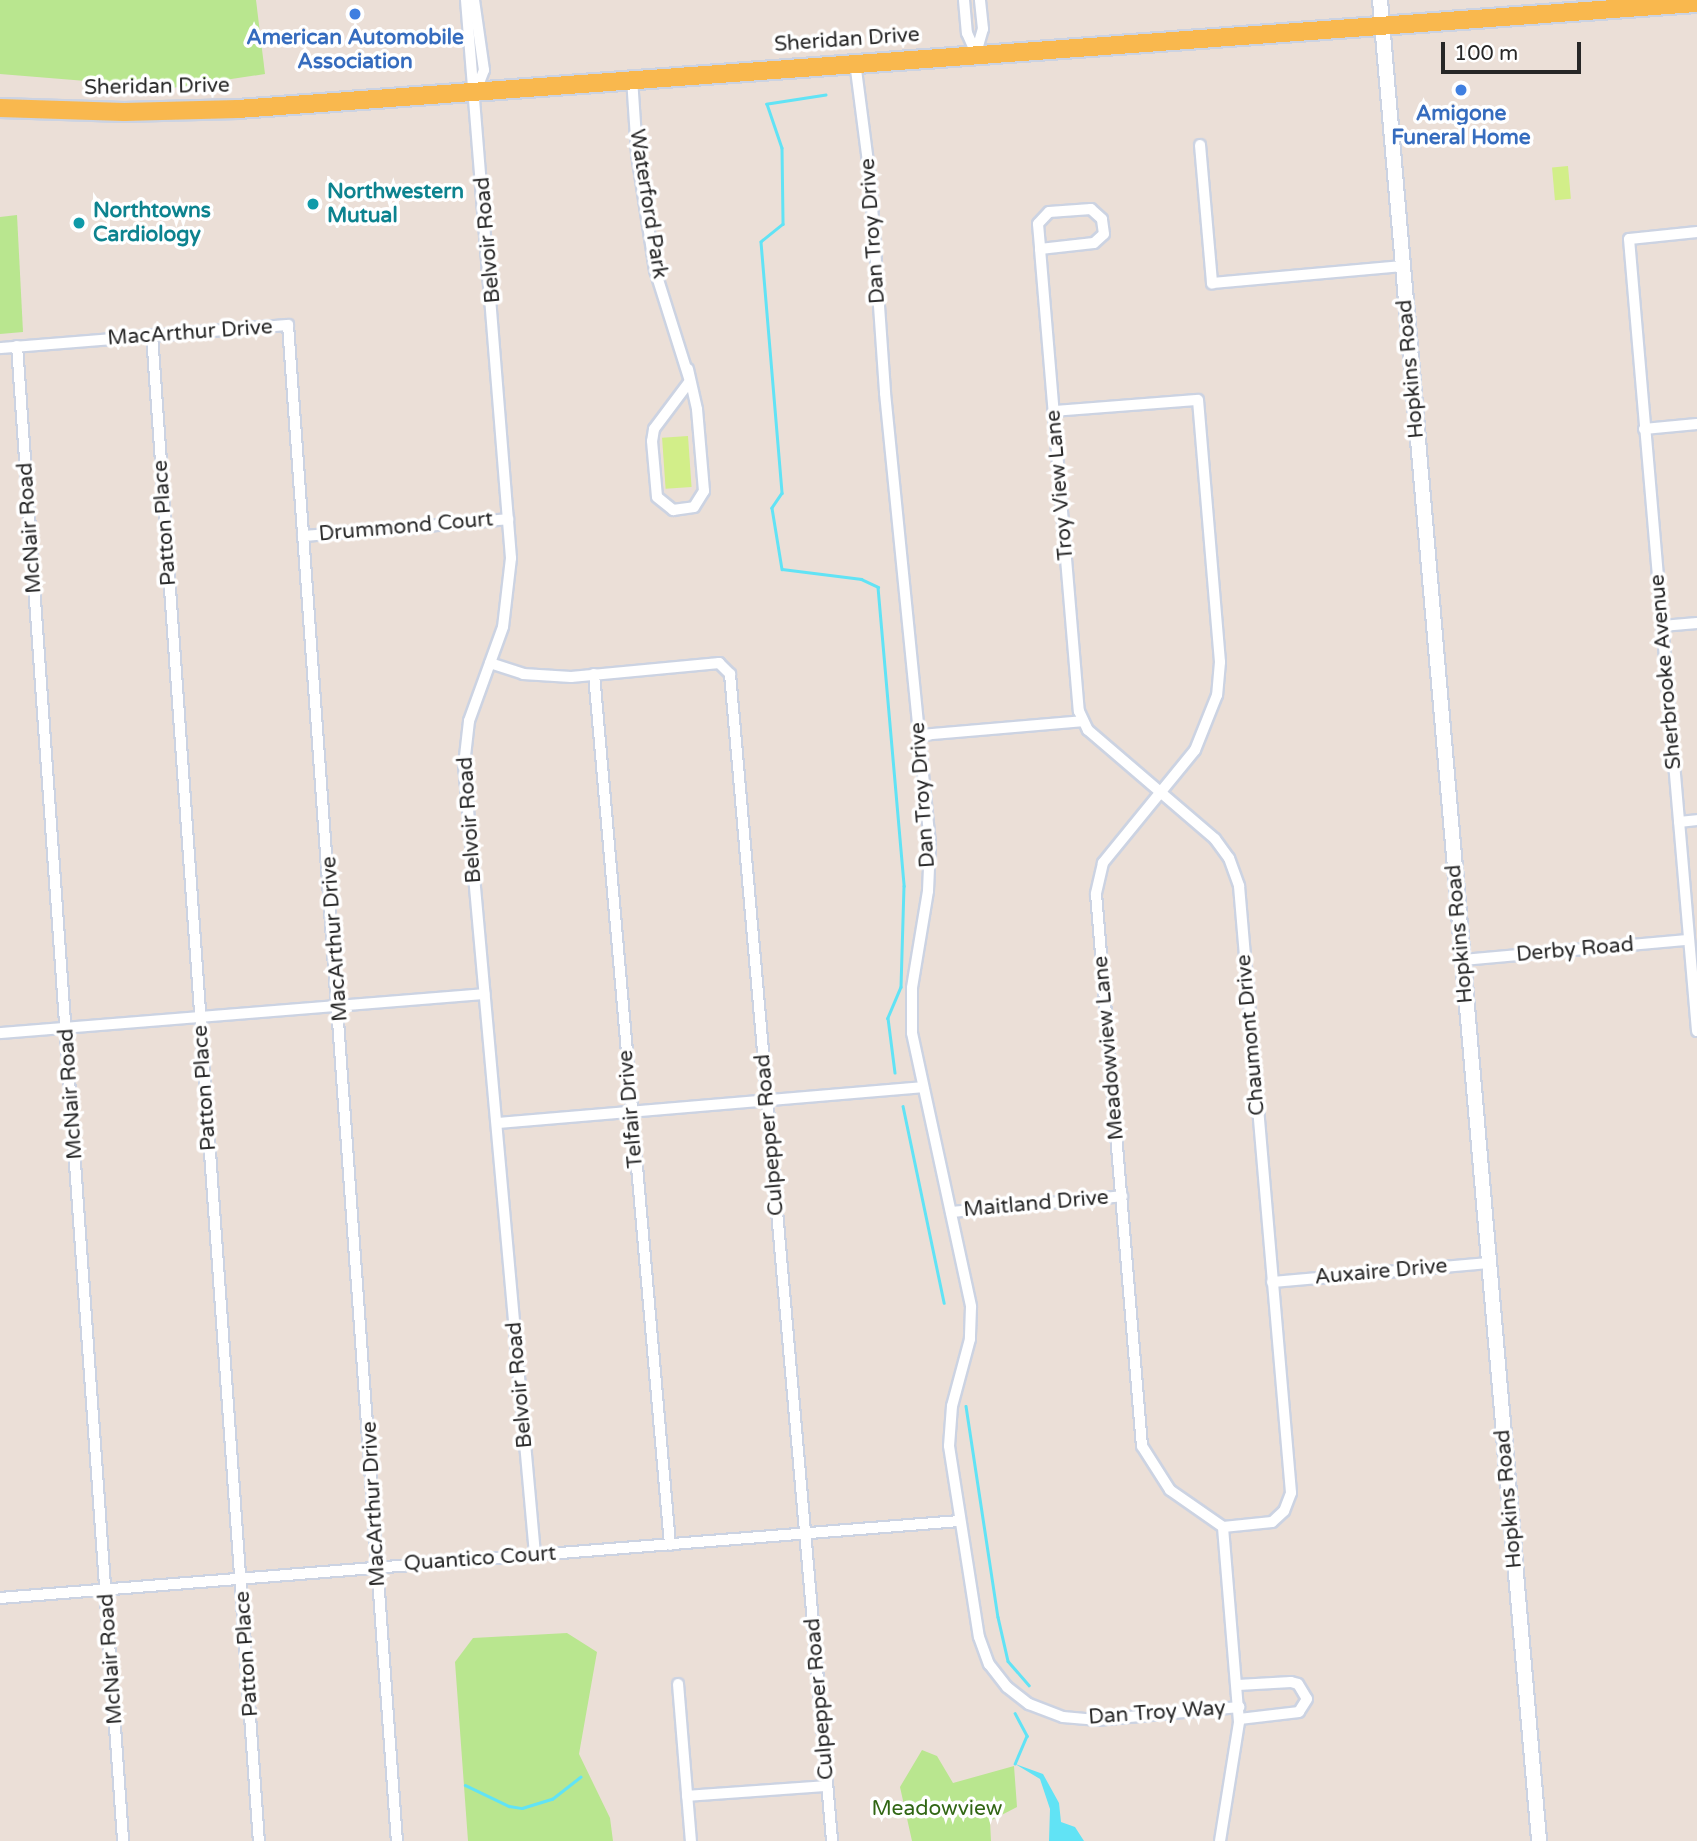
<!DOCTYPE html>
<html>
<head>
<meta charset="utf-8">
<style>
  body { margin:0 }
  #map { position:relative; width:1697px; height:1841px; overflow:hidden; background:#ebdfd7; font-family:"Varela Round",sans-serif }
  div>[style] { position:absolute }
  .green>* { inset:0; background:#b9e68f }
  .pitch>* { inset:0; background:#d2ee89; transform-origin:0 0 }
  .water>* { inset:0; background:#61e3f5 }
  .stream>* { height:2.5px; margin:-1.25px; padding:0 1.25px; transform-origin:1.25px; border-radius:1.25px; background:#61e3f5 }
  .roads { filter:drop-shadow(2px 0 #ccd3e2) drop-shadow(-2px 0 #ccd3e2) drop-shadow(0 2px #ccd3e2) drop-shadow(0 -2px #ccd3e2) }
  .minor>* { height:10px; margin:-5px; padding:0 5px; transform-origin:5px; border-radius:5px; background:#fff }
  .tertiary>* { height:14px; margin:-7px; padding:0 7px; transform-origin:7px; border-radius:7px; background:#fff }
  .primary>* { height:18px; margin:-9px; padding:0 9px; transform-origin:9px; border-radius:9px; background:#f9b84e }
  .dots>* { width:19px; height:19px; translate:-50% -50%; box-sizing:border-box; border:4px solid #fff; border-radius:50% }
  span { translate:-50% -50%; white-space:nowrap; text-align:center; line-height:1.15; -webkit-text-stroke:7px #fff; paint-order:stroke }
  .shop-label { font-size:21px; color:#366cbe; font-weight:700 }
  .street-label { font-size:21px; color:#272727 }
  .culture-label { font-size:21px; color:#0d838f; font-weight:700 }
  .left { translate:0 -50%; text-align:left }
  .park-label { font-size:21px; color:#316614 }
  .scale { position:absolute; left:1441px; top:42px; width:140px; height:32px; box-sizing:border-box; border:4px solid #272727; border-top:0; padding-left:9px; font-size:21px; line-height:24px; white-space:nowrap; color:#272727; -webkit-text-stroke:5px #fff; paint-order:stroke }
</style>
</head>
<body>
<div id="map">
  <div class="green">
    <div style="clip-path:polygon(0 0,256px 0,265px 74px,172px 88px,0 74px)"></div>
    <div style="clip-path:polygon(17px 215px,23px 332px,0 334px,0 217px)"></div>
    <div style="clip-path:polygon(567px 1633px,597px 1652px,579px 1754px,610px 1818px,613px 1841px,468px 1841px,455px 1662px,473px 1638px)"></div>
    <div style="clip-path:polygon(922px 1750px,937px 1756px,953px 1783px,1014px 1766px,1017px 1807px,990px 1821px,991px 1841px,912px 1841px,900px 1787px)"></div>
  </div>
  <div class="pitch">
    <div style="left:1568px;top:166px;width:33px;height:16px;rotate:85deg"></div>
    <div style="left:688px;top:436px;width:51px;height:26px;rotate:86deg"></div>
  </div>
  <div class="water">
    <div style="clip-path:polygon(1015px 1764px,1043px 1774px,1059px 1803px,1061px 1822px,1075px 1827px,1084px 1841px,1049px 1841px,1050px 1809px,1040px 1779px)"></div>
  </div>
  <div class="stream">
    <div style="left:826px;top:95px;width:60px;rotate:171.3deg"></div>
    <div style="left:767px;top:104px;width:46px;rotate:71.2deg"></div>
    <div style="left:782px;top:148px;width:76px;rotate:89.2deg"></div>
    <div style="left:783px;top:224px;width:28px;rotate:141deg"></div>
    <div style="left:761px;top:242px;width:252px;rotate:85.2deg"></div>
    <div style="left:782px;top:493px;width:18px;rotate:124deg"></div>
    <div style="left:772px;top:508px;width:62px;rotate:80.7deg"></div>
    <div style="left:782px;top:569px;width:80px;rotate:7.2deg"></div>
    <div style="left:861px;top:579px;width:19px;rotate:25deg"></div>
    <div style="left:878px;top:587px;width:300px;rotate:85deg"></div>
    <div style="left:904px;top:886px;width:101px;rotate:91.7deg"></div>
    <div style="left:901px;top:987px;width:34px;rotate:113deg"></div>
    <div style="left:888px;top:1018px;width:55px;rotate:82.7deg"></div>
    <div style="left:903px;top:1106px;width:201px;rotate:78.2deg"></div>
    <div style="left:966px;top:1406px;width:213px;rotate:81.4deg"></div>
    <div style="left:998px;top:1617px;width:45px;rotate:77.2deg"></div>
    <div style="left:1008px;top:1661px;width:32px;rotate:49deg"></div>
    <div style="left:1015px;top:1713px;width:26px;rotate:62deg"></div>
    <div style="left:1027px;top:1736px;width:30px;rotate:113deg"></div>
    <div style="left:465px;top:1785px;width:49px;rotate:25.5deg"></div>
    <div style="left:509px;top:1806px;width:13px;rotate:9deg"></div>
    <div style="left:522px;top:1808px;width:31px;rotate:-17deg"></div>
    <div style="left:552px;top:1799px;width:36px;rotate:-38deg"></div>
  </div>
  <div class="roads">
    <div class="minor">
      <div style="left:466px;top:0;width:560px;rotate:85.39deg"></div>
      <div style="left:511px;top:558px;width:69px;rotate:96.6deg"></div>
      <div style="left:503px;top:627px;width:100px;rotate:109.9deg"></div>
      <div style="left:469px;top:721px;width:44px;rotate:96.5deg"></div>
      <div style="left:464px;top:765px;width:793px;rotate:84.86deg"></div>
      <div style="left:474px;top:0;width:71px;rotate:81.9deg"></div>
      <div style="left:484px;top:70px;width:22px;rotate:111deg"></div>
      <div style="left:964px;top:0;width:33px;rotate:85deg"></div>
      <div style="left:967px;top:33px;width:22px;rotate:66deg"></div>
      <div style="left:976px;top:53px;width:25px;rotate:-74deg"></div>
      <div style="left:983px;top:29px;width:29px;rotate:-96deg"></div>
      <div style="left:855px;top:62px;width:116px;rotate:82.6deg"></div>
      <div style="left:870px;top:177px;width:217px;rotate:86deg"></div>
      <div style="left:885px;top:393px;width:454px;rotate:84.3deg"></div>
      <div style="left:930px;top:845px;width:46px;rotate:92.5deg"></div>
      <div style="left:928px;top:891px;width:98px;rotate:99.4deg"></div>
      <div style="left:912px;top:988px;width:45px;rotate:90deg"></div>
      <div style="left:912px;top:1033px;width:280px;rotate:77.8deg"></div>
      <div style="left:971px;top:1307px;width:32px;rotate:92deg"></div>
      <div style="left:970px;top:1339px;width:69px;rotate:105deg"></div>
      <div style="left:952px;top:1406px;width:40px;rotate:94.3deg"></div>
      <div style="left:949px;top:1446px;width:193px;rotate:81.1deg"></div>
      <div style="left:979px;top:1637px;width:29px;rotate:70deg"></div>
      <div style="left:989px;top:1664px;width:29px;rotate:52deg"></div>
      <div style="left:1007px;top:1687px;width:28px;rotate:38deg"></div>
      <div style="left:1029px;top:1704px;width:36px;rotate:21deg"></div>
      <div style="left:1063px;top:1717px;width:33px;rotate:5deg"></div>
      <div style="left:1096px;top:1720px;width:144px;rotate:-5.2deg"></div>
      <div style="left:632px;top:78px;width:76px;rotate:86.2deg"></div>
      <div style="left:637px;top:154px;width:117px;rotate:81.2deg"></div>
      <div style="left:655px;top:270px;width:116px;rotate:72.5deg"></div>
      <div style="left:690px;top:381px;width:60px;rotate:126.9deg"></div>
      <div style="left:654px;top:429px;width:12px;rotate:99deg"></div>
      <div style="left:652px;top:441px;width:56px;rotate:84.9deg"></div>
      <div style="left:657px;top:497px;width:21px;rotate:39deg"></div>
      <div style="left:673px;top:510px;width:21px;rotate:-8deg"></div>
      <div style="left:694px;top:507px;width:19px;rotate:-58deg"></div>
      <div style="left:704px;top:491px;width:82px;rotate:-94.9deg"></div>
      <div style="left:697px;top:409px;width:41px;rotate:-102.7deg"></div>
      <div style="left:1200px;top:145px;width:139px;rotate:85deg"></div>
      <div style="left:1212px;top:283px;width:192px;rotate:-5.1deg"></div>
      <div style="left:1697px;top:232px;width:68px;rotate:174.1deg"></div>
      <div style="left:1629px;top:239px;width:795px;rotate:85.09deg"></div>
      <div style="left:1040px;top:249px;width:54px;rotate:-6.3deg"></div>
      <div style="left:1094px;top:243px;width:13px;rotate:-42deg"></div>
      <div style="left:1104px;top:234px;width:15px;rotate:-98deg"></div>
      <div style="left:1102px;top:219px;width:15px;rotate:-138deg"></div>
      <div style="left:1091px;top:209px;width:42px;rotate:175.9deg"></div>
      <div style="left:1049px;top:212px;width:16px;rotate:133deg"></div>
      <div style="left:1038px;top:224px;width:25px;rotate:85deg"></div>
      <div style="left:1040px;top:249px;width:464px;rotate:85.2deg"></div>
      <div style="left:1079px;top:711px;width:21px;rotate:65deg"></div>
      <div style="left:1088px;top:730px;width:167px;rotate:40.6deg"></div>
      <div style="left:1215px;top:839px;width:24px;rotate:54deg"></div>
      <div style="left:1229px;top:858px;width:30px;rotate:70deg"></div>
      <div style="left:1239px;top:886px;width:609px;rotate:85.1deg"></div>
      <div style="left:1291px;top:1493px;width:19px;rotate:111deg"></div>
      <div style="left:1284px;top:1511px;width:16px;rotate:137deg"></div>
      <div style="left:1272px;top:1522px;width:49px;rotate:174.2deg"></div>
      <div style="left:152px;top:335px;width:1510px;rotate:85.94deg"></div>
      <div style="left:17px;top:346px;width:1499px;rotate:85.94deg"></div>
      <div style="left:0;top:348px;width:289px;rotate:-4.6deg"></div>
      <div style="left:288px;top:325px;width:1520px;rotate:85.89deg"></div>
      <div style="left:1054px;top:411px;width:144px;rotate:-4.4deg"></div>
      <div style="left:1198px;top:400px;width:263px;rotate:85.2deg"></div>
      <div style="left:1220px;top:662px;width:33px;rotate:95deg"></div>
      <div style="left:1217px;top:695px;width:59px;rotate:111.8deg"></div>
      <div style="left:1195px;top:750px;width:146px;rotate:129.2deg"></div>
      <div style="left:1103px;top:863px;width:32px;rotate:103deg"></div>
      <div style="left:1096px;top:894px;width:554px;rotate:85.24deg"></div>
      <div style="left:1142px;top:1446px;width:52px;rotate:57.5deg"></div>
      <div style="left:1170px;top:1490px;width:65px;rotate:34.9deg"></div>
      <div style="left:1644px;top:429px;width:53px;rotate:-5.4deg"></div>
      <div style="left:303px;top:536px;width:206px;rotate:-4.7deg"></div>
      <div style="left:1662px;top:626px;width:35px;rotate:-5deg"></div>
      <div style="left:490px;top:663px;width:35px;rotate:18deg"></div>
      <div style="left:523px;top:674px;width:48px;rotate:3.6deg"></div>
      <div style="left:571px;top:677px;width:149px;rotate:-5.4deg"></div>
      <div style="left:719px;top:663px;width:16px;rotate:45deg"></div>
      <div style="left:730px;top:674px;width:1171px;rotate:85deg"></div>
      <div style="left:594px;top:674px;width:874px;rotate:85.01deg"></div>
      <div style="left:920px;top:735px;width:163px;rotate:-4.9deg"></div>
      <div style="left:1679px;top:822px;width:18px;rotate:-6deg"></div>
      <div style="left:1462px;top:960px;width:227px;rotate:-5.1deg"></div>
      <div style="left:0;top:1033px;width:486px;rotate:-4.6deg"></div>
      <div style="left:497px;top:1123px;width:427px;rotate:-4.8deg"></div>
      <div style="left:951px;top:1212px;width:172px;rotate:-5.3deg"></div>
      <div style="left:1272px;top:1282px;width:218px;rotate:-5deg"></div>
      <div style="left:0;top:1598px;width:963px;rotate:-4.59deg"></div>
      <div style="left:678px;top:1684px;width:158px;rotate:85.3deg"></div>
      <div style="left:1238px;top:1685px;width:53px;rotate:-3.2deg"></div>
      <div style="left:1291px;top:1682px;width:7px;rotate:16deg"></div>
      <div style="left:1298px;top:1684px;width:17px;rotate:59deg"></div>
      <div style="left:1307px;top:1699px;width:15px;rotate:122deg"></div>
      <div style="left:1299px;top:1712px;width:60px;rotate:173.3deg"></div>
      <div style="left:687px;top:1796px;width:140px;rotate:-4.1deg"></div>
      <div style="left:1220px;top:1841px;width:121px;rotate:-80.9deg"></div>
      <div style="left:1239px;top:1722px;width:196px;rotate:-94.7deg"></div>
    </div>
    <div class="tertiary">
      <div style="left:1380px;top:0;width:1848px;rotate:85.06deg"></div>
    </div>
    <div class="primary">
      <div style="left:0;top:108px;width:124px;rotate:1.8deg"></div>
      <div style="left:124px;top:112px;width:114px;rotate:-1.5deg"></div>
      <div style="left:238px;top:109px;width:1463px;rotate:-4.16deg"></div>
    </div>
  </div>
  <div class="dots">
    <div style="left:355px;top:14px;background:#3f7fe0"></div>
    <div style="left:1461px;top:90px;background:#3f7fe0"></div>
    <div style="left:313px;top:204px;background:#0f9aa8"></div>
    <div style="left:79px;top:223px;background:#0f9aa8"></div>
  </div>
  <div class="shop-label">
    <span style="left:355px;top:50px">American Automobile<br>Association</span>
    <span style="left:1461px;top:126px">Amigone<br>Funeral Home</span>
  </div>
  <div class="street-label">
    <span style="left:847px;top:40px;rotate:-4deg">Sheridan Drive</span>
    <span style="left:157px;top:87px;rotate:-1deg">Sheridan Drive</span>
    <span style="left:648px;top:204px;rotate:81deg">Waterford Park</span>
    <span style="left:873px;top:231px;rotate:-94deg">Dan Troy Drive</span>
    <span style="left:488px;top:240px;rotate:-95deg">Belvoir Road</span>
    <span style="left:190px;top:333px;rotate:-4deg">MacArthur Drive</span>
    <span style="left:1411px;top:369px;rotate:-95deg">Hopkins Road</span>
    <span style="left:1060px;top:485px;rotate:-95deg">Troy View Lane</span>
    <span style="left:165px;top:523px;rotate:-94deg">Patton Place</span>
    <span style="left:406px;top:527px;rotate:-5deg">Drummond Court</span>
    <span style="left:30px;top:528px;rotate:-94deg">McNair Road</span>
    <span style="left:1666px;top:672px;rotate:-95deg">Sherbrooke Avenue</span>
    <span style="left:923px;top:795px;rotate:-94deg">Dan Troy Drive</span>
    <span style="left:470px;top:820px;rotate:-94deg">Belvoir Road</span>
    <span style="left:1460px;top:934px;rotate:-95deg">Hopkins Road</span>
    <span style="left:335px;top:939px;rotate:-94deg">MacArthur Drive</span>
    <span style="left:1575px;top:950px;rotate:-5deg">Derby Road</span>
    <span style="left:1251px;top:1035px;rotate:-95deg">Chaumont Drive</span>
    <span style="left:1109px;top:1048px;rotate:-95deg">Meadowview Lane</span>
    <span style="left:205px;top:1088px;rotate:-94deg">Patton Place</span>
    <span style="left:71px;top:1094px;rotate:-94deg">McNair Road</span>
    <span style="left:631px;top:1109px;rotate:-95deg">Telfair Drive</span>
    <span style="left:770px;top:1135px;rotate:-95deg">Culpepper Road</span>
    <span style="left:1036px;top:1204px;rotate:-5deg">Maitland Drive</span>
    <span style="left:1381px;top:1272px;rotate:-5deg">Auxaire Drive</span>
    <span style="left:520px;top:1385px;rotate:-95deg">Belvoir Road</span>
    <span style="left:1509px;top:1499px;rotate:-95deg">Hopkins Road</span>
    <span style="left:374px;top:1504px;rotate:-93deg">MacArthur Drive</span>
    <span style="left:480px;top:1559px;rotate:-4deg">Quantico Court</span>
    <span style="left:247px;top:1654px;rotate:-94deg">Patton Place</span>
    <span style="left:111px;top:1659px;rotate:-94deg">McNair Road</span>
    <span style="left:820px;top:1699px;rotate:-95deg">Culpepper Road</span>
    <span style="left:1157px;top:1713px;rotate:-4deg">Dan Troy Way</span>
  </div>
  <div class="culture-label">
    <span class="left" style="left:327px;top:204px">Northwestern<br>Mutual</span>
    <span class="left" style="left:93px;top:223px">Northtowns<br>Cardiology</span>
  </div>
  <div class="park-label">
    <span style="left:937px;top:1809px">Meadowview</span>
  </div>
  <div class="scale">100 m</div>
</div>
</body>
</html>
